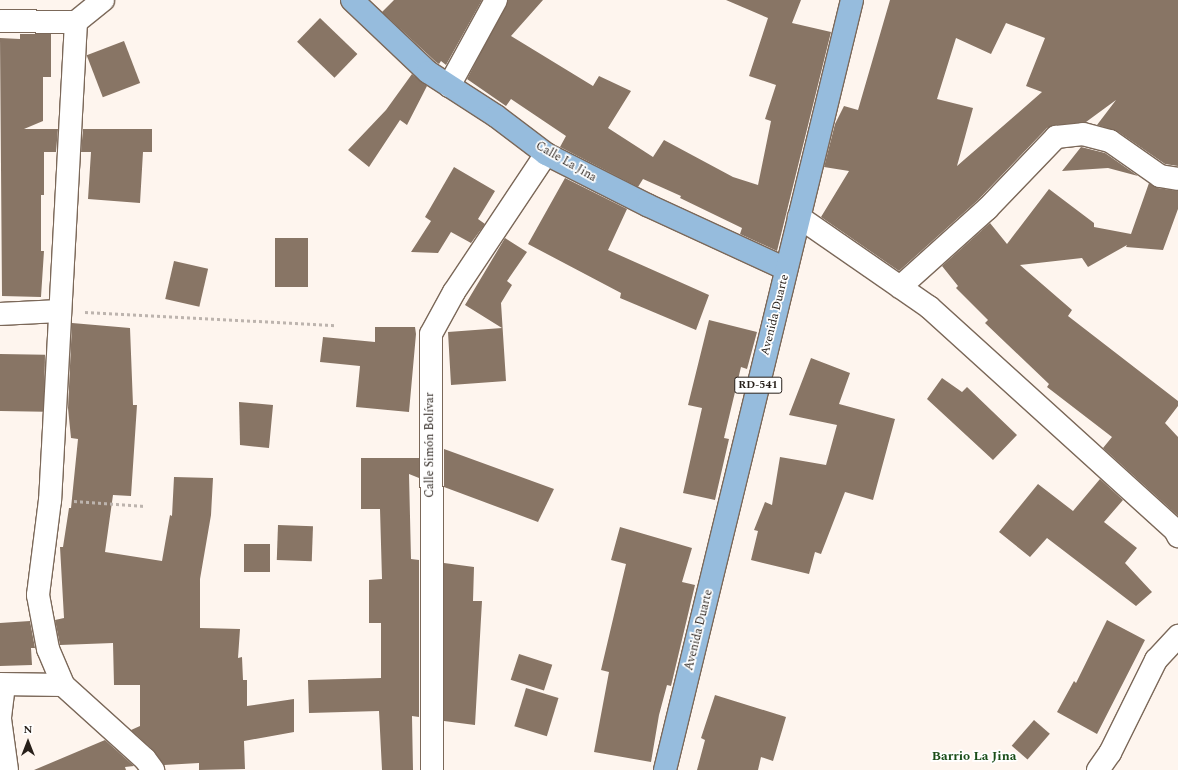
<!DOCTYPE html>
<html>
<head>
<meta charset="utf-8">
<style>
  body { margin:0 }
  #map { position:relative; width:1178px; height:770px; overflow:hidden; background:#fef5ee; font-family:Spectral,serif }
  div>[style] { position:absolute }
  .building>* { inset:0; background:#887565; transform-origin:0 0 }
  .path>* { height:2.5px; margin-top:-1.25px; transform-origin:0; background:repeating-linear-gradient(90deg,#bdb4ae 0 3px,transparent 0 6px) }
  .roads { filter:drop-shadow(1px 0 #7b6859) drop-shadow(-1px 0 #7b6859) drop-shadow(0 1px #7b6859) drop-shadow(0 -1px #7b6859) }
  .minor>* { height:22px; margin:-11px; padding:0 11px; transform-origin:11px; border-radius:11px; background:#fff }
  .major>* { height:22px; margin:-11px; padding:0 11px; transform-origin:11px; border-radius:11px; background:#96bcdd }
  span { translate:-50% -50%; white-space:nowrap; text-align:center; line-height:1.15; -webkit-text-stroke:3.5px #fff; paint-order:stroke }
  .shield-label span { padding:1px 3px; background:#fff; border:1px solid; border-radius:3px; -webkit-text-stroke-width:0 }
  .shield-label { font-size:11px; color:#271f19; font-weight:700 }
  .street-label { font-size:12px; color:#271f19 }
  .neighbourhood-label { font-size:13px; color:#1a4e19; font-weight:700 }
  .north { position:absolute; left:8px; top:722px; width:40px; height:40px; -webkit-text-stroke:3px #fff; paint-order:stroke; rotate:0deg; font-size:11px; font-weight:700; line-height:16px; text-align:center; color:#271f19 }
  .north::after { content:''; display:block; margin:auto; width:14px; height:18px; background:#271f19; clip-path:polygon(50% 0,100% 100%,50% 72%,0 100%) }
</style>
</head>
<body>
<div id="map">
  <div class="building">
    <div style="clip-path:polygon(394px 0,482px 0,446px 65px,441px 61px,439px 64px,436px 62px,382px 12px)"></div>
    <div style="clip-path:polygon(508px 0,543px 0,511px 36px,593px 86px,599px 76px,631px 91px,608px 128px,653px 157px,664px 140px,733px 177px,758px 185px,771px 121px,765px 119px,776px 85px,749px 76px,768px 18px,726px 0,801px 0,792px 23px,831px 32px,777px 251px,740px 234px,742px 228px,680px 198px,681px 196px,643px 179px,638px 187px,560px 147px,566px 136px,511px 99px,506px 106px,467px 79px)"></div>
    <div style="clip-path:polygon(evenodd,890px 0,1178px 0,1178px 166px,1165px 164px,1117px 131px,1097px 125px,1116px 100px,1086px 122px,1055px 125px,1047px 128px,978px 200px,899px 271px,821px 217px,849px 171px,824px 167px,835px 124px,844px 106px,858px 110px,890px 0,1006px 23px,1045px 38px,1026px 86px,1042px 92px,957px 166px,973px 108px,937px 99px,956px 38px,991px 54px,1006px 23px)"></div>
    <div style="left:320px;top:18px;width:52px;height:33px;rotate:44deg"></div>
    <div style="clip-path:polygon(20px 34px,51px 34px,51px 77px,43px 77px,43px 121px,24px 129px,58px 129px,56px 152px,44px 152px,44px 195px,41px 195px,41px 251px,44px 251px,41px 297px,2px 296px,0 38px,20px 39px)"></div>
    <div style="left:124px;top:41px;width:45px;height:40px;rotate:69deg"></div>
    <div style="clip-path:polygon(412px 74px,427px 86px,407px 125px,400px 120px,369px 167px,348px 150px,386px 110px)"></div>
    <div style="clip-path:polygon(83px 129px,152px 129px,152px 152px,143px 152px,140px 203px,88px 199px,91px 152px,81px 152px)"></div>
    <div style="clip-path:polygon(1081px 147px,1105px 153px,1138px 176px,1108px 168px,1062px 171px)"></div>
    <div style="clip-path:polygon(454px 167px,495px 191px,478px 219px,485px 224px,471px 243px,451px 232px,438px 253px,411px 252px,431px 221px,425px 217px)"></div>
    <div style="clip-path:polygon(565px 178px,627px 209px,608px 250px,709px 295px,696px 330px,620px 298px,621px 293px,528px 244px)"></div>
    <div style="clip-path:polygon(1149px 183px,1158px 188px,1178px 191px,1178px 209px,1163px 250px,1126px 247px,1127px 245px,1088px 267px,1082px 258px,1020px 265px,1072px 310px,1068px 316px,1178px 401px,1178px 406px,1165px 423px,1178px 437px,1178px 516px,1103px 448px,1112px 437px,1047px 387px,1049px 384px,985px 323px,988px 320px,956px 288px,958px 286px,942px 266px,990px 223px,1007px 244px,1049px 189px,1094px 223px,1094px 227px,1131px 234px)"></div>
    <div style="left:275px;top:238px;width:33px;height:49px"></div>
    <div style="clip-path:polygon(505px 238px,527px 252px,507px 281px,512px 285px,501px 303px,506px 381px,451px 385px,448px 332px,502px 328px,465px 305px)"></div>
    <div style="left:174px;top:261px;width:35px;height:39px;rotate:13deg"></div>
    <div style="clip-path:polygon(709px 320px,757px 332px,747px 369px,741px 367px,724px 438px,729px 439px,715px 500px,683px 493px,702px 408px,688px 405px)"></div>
    <div style="clip-path:polygon(72px 323px,130px 328px,133px 405px,137px 405px,131px 496px,113px 495px,105px 552px,162px 561px,170px 515px,172px 516px,174px 477px,213px 478px,211px 515px,200px 579px,200px 628px,240px 629px,238px 658px,242px 657px,243px 680px,247px 680px,247px 706px,294px 699px,294px 732px,244px 741px,245px 769px,199px 770px,199px 763px,164px 765px,153px 750px,131px 730px,140px 726px,140px 685px,114px 685px,113px 643px,60px 645px,55px 620px,64px 618px,60px 547px,63px 547px,69px 508px,71px 508px,78px 439px,71px 438px,68px 408px)"></div>
    <div style="clip-path:polygon(375px 327px,415px 327px,416px 334px,409px 412px,356px 407px,360px 366px,320px 362px,323px 337px,375px 342px)"></div>
    <div style="left:0;top:354px;width:45px;height:57px;rotate:1deg"></div>
    <div style="clip-path:polygon(811px 358px,850px 373px,839px 404px,895px 419px,873px 500px,845px 492px,821px 554px,815px 552px,809px 574px,751px 560px,758px 531px,754px 530px,765px 502px,772px 505px,780px 457px,826px 465px,837px 425px,789px 415px)"></div>
    <div style="clip-path:polygon(942px 378px,962px 392px,967px 387px,1017px 435px,993px 460px,927px 399px)"></div>
    <div style="clip-path:polygon(239px 402px,273px 405px,269px 448px,240px 445px)"></div>
    <div style="clip-path:polygon(444px 449px,554px 489px,538px 522px,444px 487px)"></div>
    <div style="clip-path:polygon(361px 458px,419px 458px,419px 478px,409px 474px,411px 559px,419px 560px,419px 717px,412px 716px,413px 770px,382px 770px,379px 711px,309px 713px,308px 680px,381px 678px,381px 623px,369px 623px,369px 580px,382px 579px,380px 509px,361px 509px)"></div>
    <div style="clip-path:polygon(1100px 479px,1123px 500px,1104px 522px,1137px 548px,1125px 563px,1152px 592px,1136px 606px,1047px 538px,1030px 557px,999px 532px,1038px 484px,1073px 511px)"></div>
    <div style="left:278px;top:525px;width:35px;height:35px;rotate:2deg"></div>
    <div style="clip-path:polygon(620px 527px,692px 548px,682px 582px,695px 585px,671px 686px,667px 685px,659px 715px,651px 762px,594px 752px,609px 672px,601px 670px,626px 564px,611px 560px)"></div>
    <div style="left:270px;top:544px;width:28px;height:26px;rotate:90deg"></div>
    <div style="clip-path:polygon(444px 563px,474px 567px,473px 601px,482px 601px,475px 725px,444px 721px)"></div>
    <div style="clip-path:polygon(1107px 620px,1145px 640px,1097px 734px,1057px 712px,1074px 681px,1076px 683px)"></div>
    <div style="clip-path:polygon(30px 621px,35px 648px,31px 648px,32px 665px,0 666px,0 623px)"></div>
    <div style="left:519px;top:654px;width:35px;height:27px;rotate:18deg"></div>
    <div style="left:526px;top:688px;width:34px;height:40px;rotate:17deg"></div>
    <div style="clip-path:polygon(715px 695px,786px 717px,773px 761px,761px 757px,758px 770px,697px 770px,705px 740px,701px 738px)"></div>
    <div style="left:1034px;top:720px;width:21px;height:34px;rotate:41deg"></div>
    <div style="clip-path:polygon(105px 740px,134px 766px,125px 767px,126px 770px,34px 770px)"></div>
  </div>
  <div class="path">
    <div style="left:85px;top:312px;width:251px;rotate:3deg"></div>
    <div style="left:74px;top:501px;width:71px;rotate:4deg"></div>
  </div>
  <div class="roads">
    <div class="minor">
      <div style="left:103px;top:0;width:35px;rotate:141deg"></div>
      <div style="left:76px;top:22px;width:479px;rotate:93.1deg"></div>
      <div style="left:50px;top:500px;width:96px;rotate:97.2deg"></div>
      <div style="left:38px;top:595px;width:55px;rotate:79.5deg"></div>
      <div style="left:48px;top:649px;width:39px;rotate:67deg"></div>
      <div style="left:63px;top:685px;width:110px;rotate:42.1deg"></div>
      <div style="left:145px;top:759px;width:14px;rotate:54deg"></div>
      <div style="left:0;top:21px;width:76px;rotate:0.8deg"></div>
      <div style="left:449px;top:86px;width:98px;rotate:-61.3deg"></div>
      <div style="left:799px;top:217px;width:158px;rotate:34.7deg"></div>
      <div style="left:929px;top:307px;width:332px;rotate:42.2deg"></div>
      <div style="left:1175px;top:530px;width:7px;rotate:63deg"></div>
      <div style="left:900px;top:287px;width:117px;rotate:-41.9deg"></div>
      <div style="left:987px;top:209px;width:100px;rotate:-46.2deg"></div>
      <div style="left:1056px;top:137px;width:27px;rotate:-6deg"></div>
      <div style="left:1083px;top:134px;width:28px;rotate:15deg"></div>
      <div style="left:1110px;top:141px;width:61px;rotate:35deg"></div>
      <div style="left:1160px;top:176px;width:18px;rotate:9deg"></div>
      <div style="left:0;top:314px;width:59px;rotate:-2.9deg"></div>
      <div style="left:0;top:684px;width:63px;rotate:0.9deg"></div>
      <div style="left:4px;top:685px;width:34px;rotate:97deg"></div>
      <div style="left:0;top:719px;width:51px;rotate:82.2deg"></div>
      <div style="left:432px;top:770px;width:436px;rotate:-90.1deg"></div>
      <div style="left:431px;top:334px;width:48px;rotate:-61.3deg"></div>
      <div style="left:454px;top:292px;width:166px;rotate:-56.3deg"></div>
      <div style="left:1098px;top:770px;width:21px;rotate:-55deg"></div>
      <div style="left:1110px;top:753px;width:104px;rotate:-63.7deg"></div>
      <div style="left:1156px;top:660px;width:33px;rotate:-47deg"></div>
    </div>
    <div class="major">
      <div style="left:352px;top:0;width:105px;rotate:43.5deg"></div>
      <div style="left:428px;top:72px;width:81px;rotate:32.9deg"></div>
      <div style="left:496px;top:116px;width:63px;rotate:37.2deg"></div>
      <div style="left:546px;top:154px;width:113px;rotate:26.8deg"></div>
      <div style="left:647px;top:205px;width:153px;rotate:24.7deg"></div>
      <div style="left:665px;top:770px;width:792px;rotate:-76.35deg"></div>
    </div>
  </div>
  <div class="shield-label">
    <span style="left:758px;top:385px">RD-541</span>
  </div>
  <div class="street-label">
    <span style="left:566px;top:162px;rotate:30deg">Calle La Jina</span>
    <span style="left:775px;top:315px;rotate:-76deg">Avenida Duarte</span>
    <span style="left:430px;top:445px;rotate:-90deg">Calle Simón Bolívar</span>
    <span style="left:699px;top:630px;rotate:-76deg">Avenida Duarte</span>
  </div>
  <div class="neighbourhood-label">
    <span style="left:974px;top:756px">Barrio La Jina</span>
  </div>
  <div class="north">N</div>
</div>
</body>
</html>
